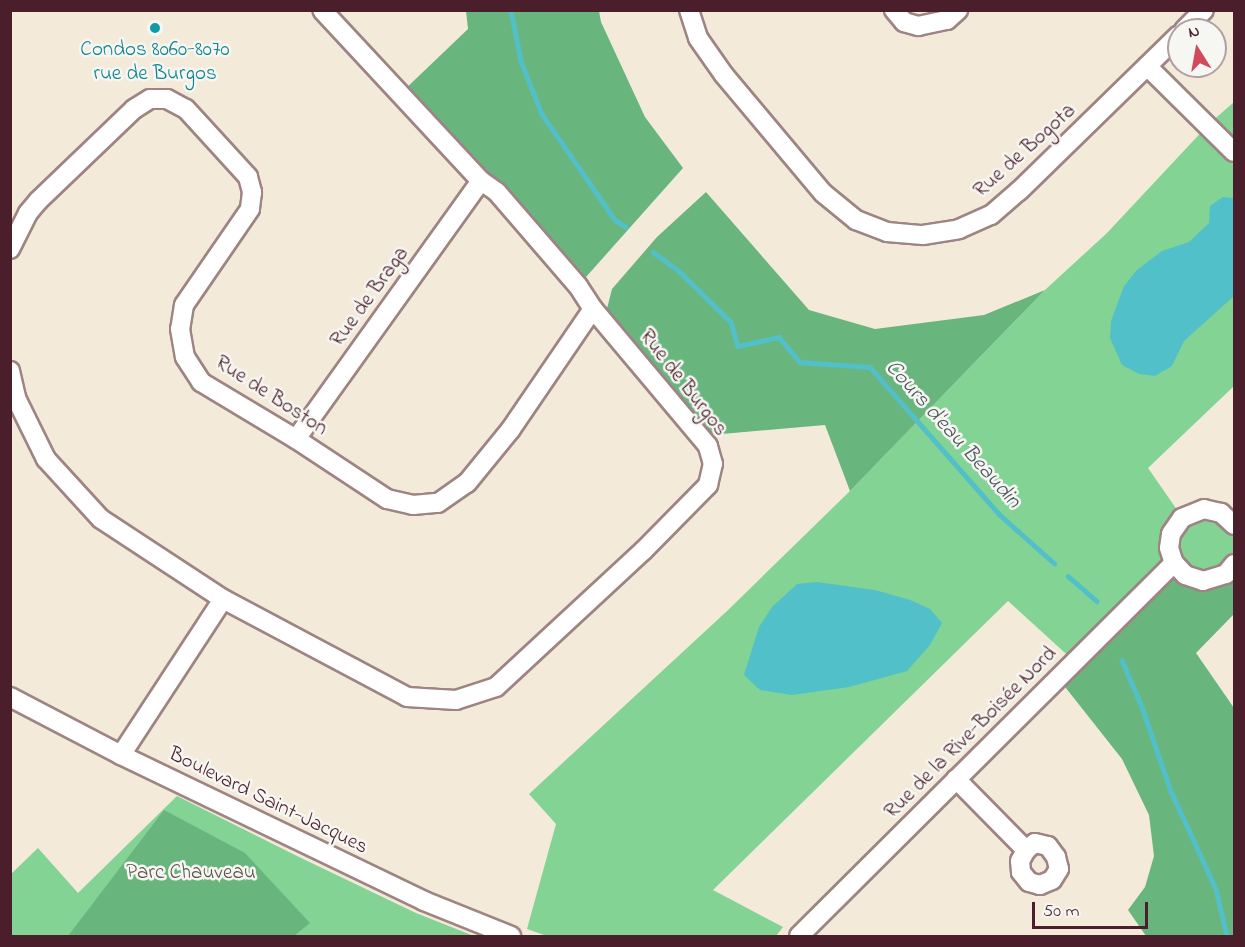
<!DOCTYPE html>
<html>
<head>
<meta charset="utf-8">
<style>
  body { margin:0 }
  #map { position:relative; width:1245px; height:947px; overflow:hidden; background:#f3ead9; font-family:"Indie Flower",sans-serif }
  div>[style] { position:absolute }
  .green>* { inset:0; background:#82d394 }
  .forest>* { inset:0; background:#69b57e }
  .water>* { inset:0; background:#52c0c8 }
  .stream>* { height:4.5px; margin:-2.25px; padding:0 2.25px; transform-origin:2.25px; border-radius:2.25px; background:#52c0c8 }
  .roads { filter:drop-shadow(2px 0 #9e8482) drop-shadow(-2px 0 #9e8482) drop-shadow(0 2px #9e8482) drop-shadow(0 -2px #9e8482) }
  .minor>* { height:18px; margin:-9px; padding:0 9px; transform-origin:9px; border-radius:9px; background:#fff }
  .dots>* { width:16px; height:16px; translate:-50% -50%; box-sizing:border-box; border:3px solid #f6f6f2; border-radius:50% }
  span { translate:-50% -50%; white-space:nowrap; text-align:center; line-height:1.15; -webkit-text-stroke:5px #f6f6f2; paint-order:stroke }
  .culture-label { font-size:21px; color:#0d838f }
  .street-label { font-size:21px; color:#4a1f2b }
  .park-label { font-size:21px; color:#5b554a }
  .water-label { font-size:22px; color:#4d5762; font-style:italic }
  .frame { position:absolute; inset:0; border:12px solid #4a1f2b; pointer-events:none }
  .north { position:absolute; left:1167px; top:18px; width:60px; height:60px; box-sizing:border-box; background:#f6f6f2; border:2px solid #b1a0a2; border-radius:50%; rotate:349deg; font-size:16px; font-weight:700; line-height:24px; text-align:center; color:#4a1f2b }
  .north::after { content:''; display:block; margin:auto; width:21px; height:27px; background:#d1495b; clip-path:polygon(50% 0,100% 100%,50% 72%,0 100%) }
  .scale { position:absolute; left:1032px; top:902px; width:116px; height:27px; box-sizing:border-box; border:3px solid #4a1f2b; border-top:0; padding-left:8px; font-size:18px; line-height:21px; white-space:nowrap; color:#4a1f2b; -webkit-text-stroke:4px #f6f6f2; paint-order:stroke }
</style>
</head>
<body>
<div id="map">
  <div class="green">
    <div style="clip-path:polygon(1234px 102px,1234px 386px,1148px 468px,1182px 517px,1204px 509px,1234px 525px,1234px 564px,1075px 662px,1008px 601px,713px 890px,783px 927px,776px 936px,547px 936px,527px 929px,556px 824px,529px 794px,726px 612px,850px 491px,1045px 290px,1107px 233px,1209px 124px)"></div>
    <div style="clip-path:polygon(177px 796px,299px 857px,416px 913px,474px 936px,11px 936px,11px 874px,38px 848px,78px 893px)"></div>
  </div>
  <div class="forest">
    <div style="clip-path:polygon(466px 11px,599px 11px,601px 22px,645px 117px,683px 168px,578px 286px,401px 93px,468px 29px)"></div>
    <div style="clip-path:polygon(706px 192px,809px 310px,875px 329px,984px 315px,1045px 290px,850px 491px,825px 425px,699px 436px,604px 320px,612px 289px,657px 237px)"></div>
    <div style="clip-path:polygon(1174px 563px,1185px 575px,1226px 574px,1234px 585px,1234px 614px,1196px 653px,1234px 708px,1234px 936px,1146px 936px,1128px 910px,1145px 887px,1154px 856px,1149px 815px,1122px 759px,1058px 678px)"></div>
    <div style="clip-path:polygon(164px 810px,245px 853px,310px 923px,294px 936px,68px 936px)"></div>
  </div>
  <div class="water">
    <div style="clip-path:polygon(1223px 197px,1233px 198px,1234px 202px,1234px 296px,1184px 341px,1172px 366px,1155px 376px,1139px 374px,1122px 365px,1110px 338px,1111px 321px,1124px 286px,1137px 270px,1162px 251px,1189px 242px,1209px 223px,1210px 206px)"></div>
    <div style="clip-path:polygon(817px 582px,875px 590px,910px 600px,930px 609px,942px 623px,930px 645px,907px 671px,849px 687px,792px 695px,760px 690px,744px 675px,759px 627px,772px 607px,797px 584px)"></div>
  </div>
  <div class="stream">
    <div style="left:511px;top:10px;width:52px;rotate:78.9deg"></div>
    <div style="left:521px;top:61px;width:57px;rotate:68.4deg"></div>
    <div style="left:542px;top:114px;width:129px;rotate:55.4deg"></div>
    <div style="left:615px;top:220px;width:13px;rotate:32deg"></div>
    <div style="left:653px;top:252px;width:31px;rotate:36deg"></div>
    <div style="left:678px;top:270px;width:74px;rotate:44.5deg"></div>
    <div style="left:731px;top:322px;width:25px;rotate:74deg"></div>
    <div style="left:738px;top:346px;width:42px;rotate:-12.4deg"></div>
    <div style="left:779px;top:337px;width:33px;rotate:50deg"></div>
    <div style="left:800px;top:362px;width:70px;rotate:4.1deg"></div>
    <div style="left:870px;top:367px;width:196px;rotate:48.7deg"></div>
    <div style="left:999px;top:514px;width:74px;rotate:41.7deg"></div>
    <div style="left:1068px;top:576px;width:38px;rotate:41deg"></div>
    <div style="left:1122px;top:660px;width:51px;rotate:66.9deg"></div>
    <div style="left:1142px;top:707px;width:89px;rotate:71deg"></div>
    <div style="left:1171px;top:791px;width:108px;rotate:65.3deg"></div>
    <div style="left:1216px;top:889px;width:48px;rotate:76.8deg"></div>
  </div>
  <div class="roads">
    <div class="minor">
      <div style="left:689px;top:10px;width:29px;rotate:72deg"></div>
      <div style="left:698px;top:38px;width:45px;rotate:54.9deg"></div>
      <div style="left:724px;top:75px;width:154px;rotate:50deg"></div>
      <div style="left:823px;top:193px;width:43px;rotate:39.3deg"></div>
      <div style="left:856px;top:220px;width:33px;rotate:21deg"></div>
      <div style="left:887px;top:232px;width:36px;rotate:5deg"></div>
      <div style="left:923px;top:235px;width:36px;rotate:-9deg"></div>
      <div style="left:959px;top:229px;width:35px;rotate:-24deg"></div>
      <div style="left:991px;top:215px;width:37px;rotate:-41deg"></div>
      <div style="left:1019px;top:191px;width:223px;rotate:-44.3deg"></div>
      <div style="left:894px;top:10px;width:16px;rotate:50deg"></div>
      <div style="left:904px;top:22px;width:15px;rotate:16deg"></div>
      <div style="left:918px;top:26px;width:30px;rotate:-12deg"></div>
      <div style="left:947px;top:20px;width:15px;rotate:-42deg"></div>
      <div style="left:1184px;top:30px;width:28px;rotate:-45deg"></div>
      <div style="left:1147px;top:66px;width:122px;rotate:44.7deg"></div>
      <div style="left:10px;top:249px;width:40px;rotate:-63.4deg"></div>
      <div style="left:28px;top:213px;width:16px;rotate:-50deg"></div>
      <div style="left:38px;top:201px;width:133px;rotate:-43.8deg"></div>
      <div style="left:134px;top:109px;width:19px;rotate:-32deg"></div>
      <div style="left:150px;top:99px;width:17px"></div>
      <div style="left:167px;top:99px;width:21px;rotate:28deg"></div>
      <div style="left:186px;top:109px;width:92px;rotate:47.6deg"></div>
      <div style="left:248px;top:177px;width:16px;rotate:75deg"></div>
      <div style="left:252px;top:192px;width:17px;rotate:97deg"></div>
      <div style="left:250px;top:209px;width:116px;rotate:124.5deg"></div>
      <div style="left:184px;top:305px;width:24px;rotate:99deg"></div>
      <div style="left:180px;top:329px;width:28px;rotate:80deg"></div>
      <div style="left:185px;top:357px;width:30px;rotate:57deg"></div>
      <div style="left:201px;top:382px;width:111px;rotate:31deg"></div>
      <div style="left:296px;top:439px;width:109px;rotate:33.4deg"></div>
      <div style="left:387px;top:499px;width:27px;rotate:13deg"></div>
      <div style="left:413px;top:505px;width:25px;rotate:-5deg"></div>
      <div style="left:438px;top:503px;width:35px;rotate:-35deg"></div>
      <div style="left:467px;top:483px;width:70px;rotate:-50.8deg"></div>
      <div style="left:511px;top:429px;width:145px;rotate:-55.7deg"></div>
      <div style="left:10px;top:371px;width:28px;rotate:77deg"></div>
      <div style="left:16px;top:398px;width:68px;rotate:63.8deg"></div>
      <div style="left:46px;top:459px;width:81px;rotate:47.5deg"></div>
      <div style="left:101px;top:519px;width:146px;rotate:33.3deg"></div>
      <div style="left:223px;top:599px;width:208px;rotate:28deg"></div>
      <div style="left:407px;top:697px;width:49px;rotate:3.5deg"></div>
      <div style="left:456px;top:700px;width:42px;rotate:-18deg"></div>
      <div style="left:496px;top:687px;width:200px;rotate:-42.8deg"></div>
      <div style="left:643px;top:551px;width:93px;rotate:-45.4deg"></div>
      <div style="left:708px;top:485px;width:22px;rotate:-77deg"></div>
      <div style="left:713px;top:464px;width:19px;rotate:-106deg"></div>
      <div style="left:708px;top:446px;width:179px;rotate:-130deg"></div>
      <div style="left:593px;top:309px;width:27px;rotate:-123deg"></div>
      <div style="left:578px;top:286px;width:124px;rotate:-130.8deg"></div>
      <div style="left:497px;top:192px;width:19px;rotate:-145deg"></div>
      <div style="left:481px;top:181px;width:233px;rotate:-132.9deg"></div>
      <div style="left:296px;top:439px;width:317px;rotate:-54.4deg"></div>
      <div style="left:1234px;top:525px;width:18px;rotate:-137deg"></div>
      <div style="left:1221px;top:513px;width:17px;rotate:-167deg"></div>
      <div style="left:1204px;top:509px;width:24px;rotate:158deg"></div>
      <div style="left:1182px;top:518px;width:19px;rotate:125deg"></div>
      <div style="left:1171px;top:534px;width:14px;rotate:98deg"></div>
      <div style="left:1169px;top:548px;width:16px;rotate:72deg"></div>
      <div style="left:1174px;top:563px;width:16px;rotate:47deg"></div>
      <div style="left:1185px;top:575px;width:19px;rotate:18deg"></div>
      <div style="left:1203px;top:581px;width:24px;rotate:-17deg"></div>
      <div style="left:1226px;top:574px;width:13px;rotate:-51deg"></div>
      <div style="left:10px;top:697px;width:125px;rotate:27.6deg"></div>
      <div style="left:121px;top:755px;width:336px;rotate:25.7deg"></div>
      <div style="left:424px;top:901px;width:94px;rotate:21.9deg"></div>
      <div style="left:121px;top:755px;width:186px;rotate:-56.8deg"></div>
      <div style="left:956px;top:779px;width:100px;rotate:45.4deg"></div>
      <div style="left:1035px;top:843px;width:13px;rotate:13deg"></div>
      <div style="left:1048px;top:846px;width:14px;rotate:54deg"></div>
      <div style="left:1056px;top:857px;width:12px;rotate:76deg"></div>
      <div style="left:1059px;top:869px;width:13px;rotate:122deg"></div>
      <div style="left:1052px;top:880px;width:13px;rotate:157deg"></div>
      <div style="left:1040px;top:885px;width:11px;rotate:-165deg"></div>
      <div style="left:1029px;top:882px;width:13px;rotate:-129deg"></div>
      <div style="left:1021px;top:872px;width:11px;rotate:-95deg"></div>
      <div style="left:1020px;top:861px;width:13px;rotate:-61deg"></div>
      <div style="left:1026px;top:850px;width:11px;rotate:-38deg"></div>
      <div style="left:799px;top:936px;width:529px;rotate:-44.85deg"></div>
    </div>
  </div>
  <div class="dots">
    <div style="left:155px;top:28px;background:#0f9aa8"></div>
  </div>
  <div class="culture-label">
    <span style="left:155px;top:62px">Condos 8060-8070<br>rue de Burgos</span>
  </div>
  <div class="street-label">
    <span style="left:1025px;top:151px;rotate:-42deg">Rue de Bogota</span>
    <span style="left:370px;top:297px;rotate:-54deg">Rue de Braga</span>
    <span style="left:683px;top:383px;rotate:52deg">Rue de Burgos</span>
    <span style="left:271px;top:396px;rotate:33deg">Rue de Boston</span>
    <span style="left:971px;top:733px;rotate:-45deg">Rue de la Rive-Boisée Nord</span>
    <span style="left:268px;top:801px;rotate:26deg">Boulevard Saint-Jacques</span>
  </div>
  <div class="park-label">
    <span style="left:191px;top:873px">Parc Chauveau</span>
  </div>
  <div class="water-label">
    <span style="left:952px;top:435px;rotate:48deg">Cours d'eau Beaudin</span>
  </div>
  <div class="frame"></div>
  <div class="north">N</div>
  <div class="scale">50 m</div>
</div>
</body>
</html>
